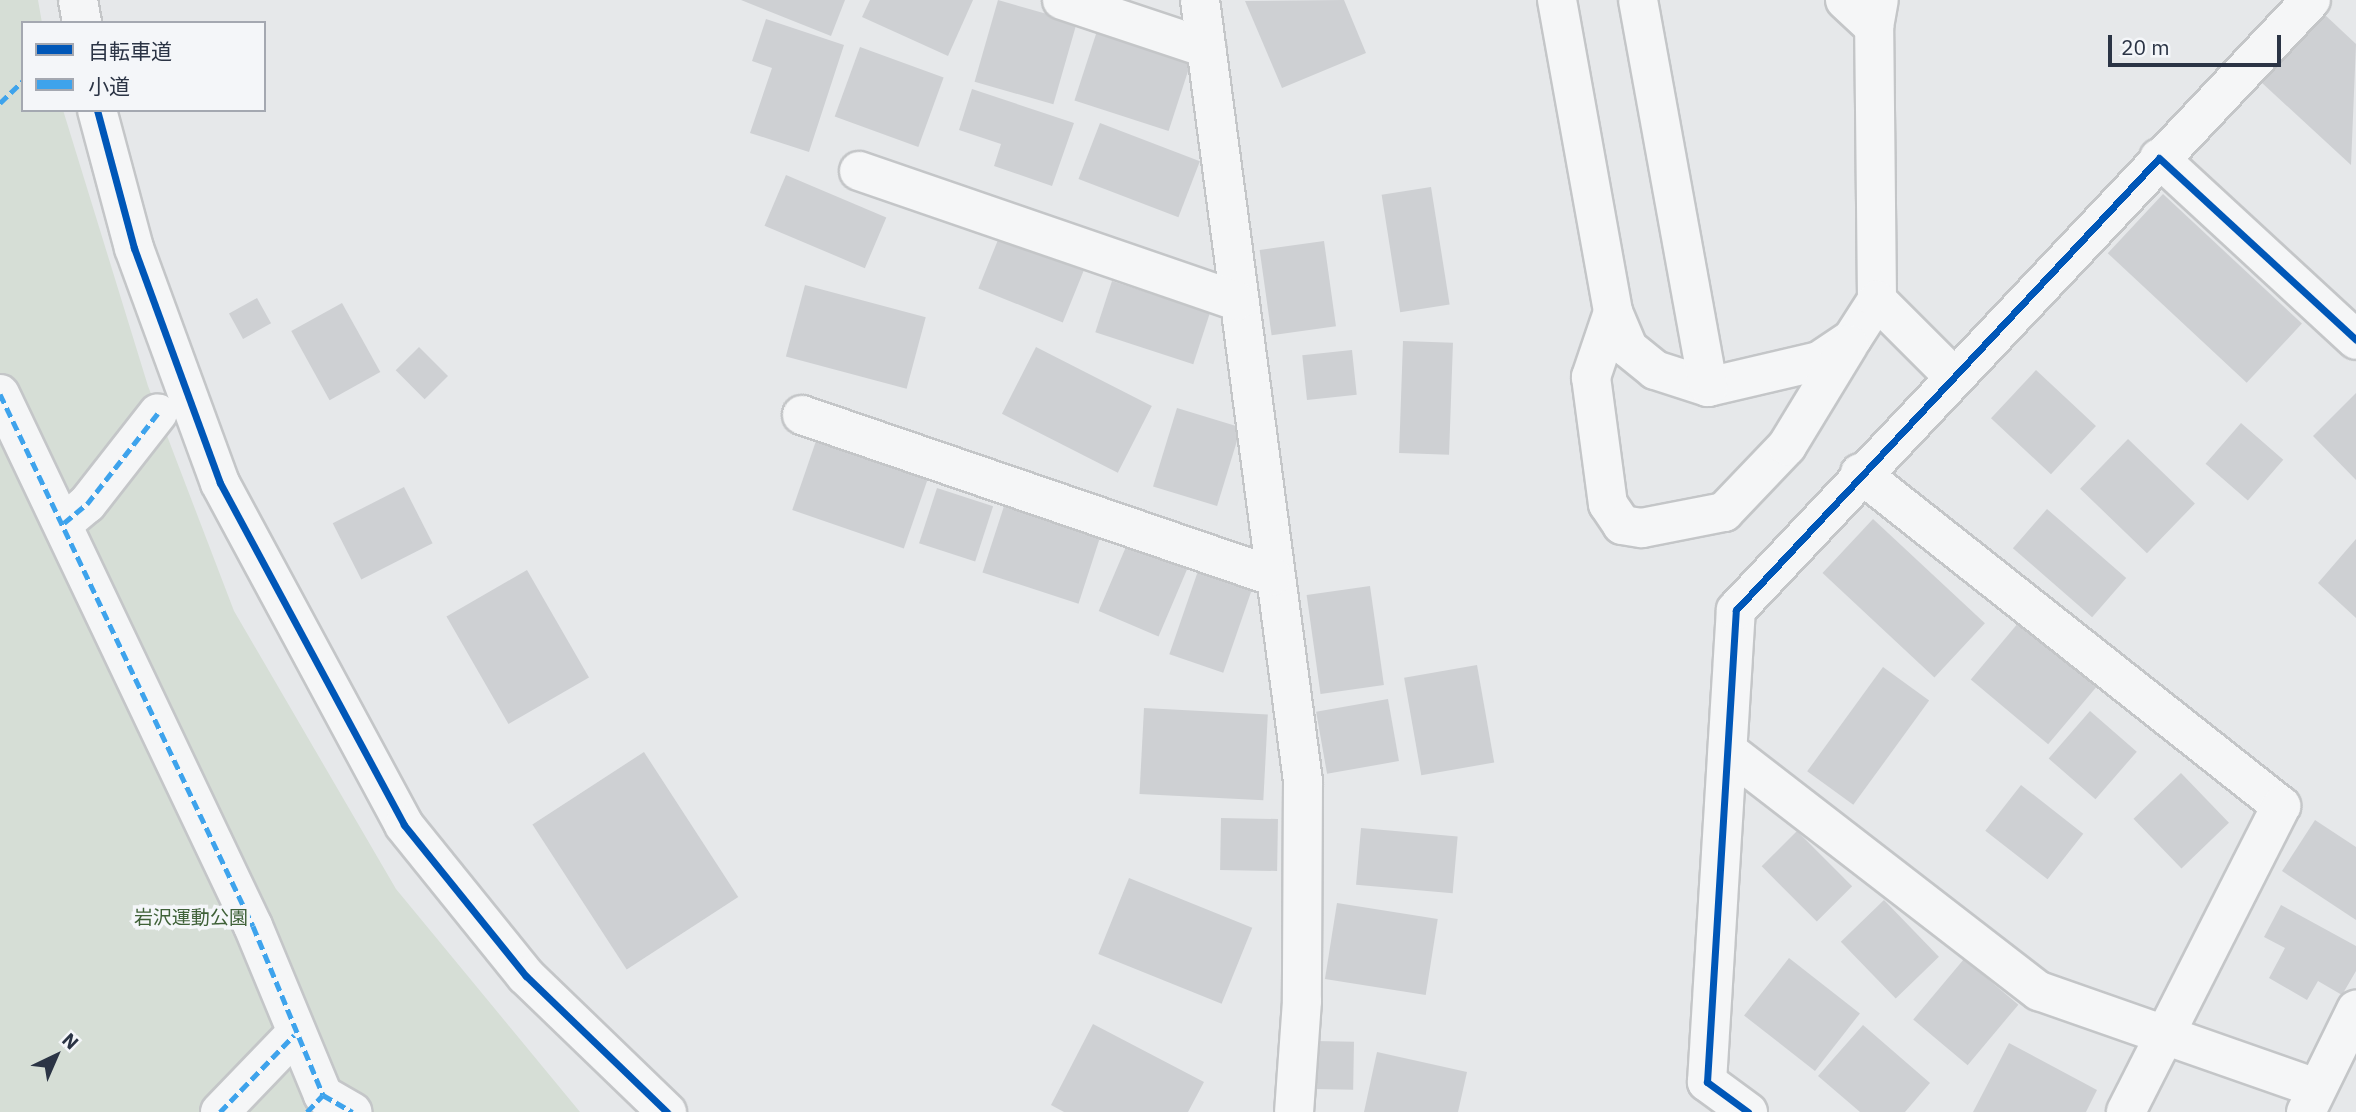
<!DOCTYPE html>
<html>
<head>
<meta charset="utf-8">
<style>
  body { margin:0 }
  #map { position:relative; width:2356px; height:1112px; overflow:hidden; background:#e6e8ea; font-family:"IBM Plex Sans","Noto Sans JP",sans-serif }
  div>[style] { position:absolute }
  .green>* { inset:0; background:#d6ded6 }
  .building>* { inset:0; background:#ced0d3; transform-origin:0 0 }
  .roads { filter:drop-shadow(2px 0 #c4c6c8) drop-shadow(-2px 0 #c4c6c8) drop-shadow(0 2px #c4c6c8) drop-shadow(0 -2px #c4c6c8) }
  .minor>* { height:38px; margin:-19px; padding:0 19px; transform-origin:19px; border-radius:19px; background:#f5f6f7 }
  .quiet>* { height:5px; margin-top:-2.5px; transform-origin:0; background:repeating-linear-gradient(90deg,#3ea3ec 0 10px,transparent 0 15px) }
  .cycleway>* { height:7px; margin:-3.5px; padding:0 3.5px; transform-origin:3.5px; border-radius:3.5px; background:#0057b8 }
  span { translate:-50% -50%; white-space:nowrap; text-align:center; line-height:1.15; -webkit-text-stroke:7px #f4f6f9; paint-order:stroke }
  .park-label { font-size:19px; color:#3f6138 }
  .legend { position:absolute; left:21px; top:21px; width:245px; height:91px; box-sizing:border-box; background:#f4f6f9; border:2px solid #a4a8b1; margin:0; padding:9px 12px; list-style:none; font-size:21px; color:#2b3445 }
  .legend li { display:flex; align-items:center; gap:14px; height:35px }
  .legend b { width:35px; border:2px solid #a4a8b1 }
  .north { position:absolute; left:21px; top:1021px; width:70px; height:70px; -webkit-text-stroke:5px #f4f6f9; paint-order:stroke; rotate:44deg; font-size:19px; font-weight:700; line-height:28px; text-align:center; color:#2b3445 }
  .north::after { content:''; display:block; margin:auto; width:24px; height:32px; background:#2b3445; clip-path:polygon(50% 0,100% 100%,50% 72%,0 100%) }
  .scale { position:absolute; left:2108px; top:35px; width:173px; height:32px; box-sizing:border-box; border:4px solid #2b3445; border-top:0; padding-left:9px; font-size:21px; line-height:24px; white-space:nowrap; color:#2b3445; -webkit-text-stroke:5px #f4f6f9; paint-order:stroke }
</style>
</head>
<body>
<div id="map">
  <div class="green">
    <div style="clip-path:polygon(0 0,38px 0,42px 23px,23px 23px,23px 110px,63px 110px,148px 386px,234px 611px,396px 889px,580px 1112px,0 1112px)"></div>
  </div>
  <div class="building">
    <div style="clip-path:polygon(741px 0,845px 0,831px 36px)"></div>
    <div style="clip-path:polygon(870px 0,973px 0,948px 56px,862px 17px)"></div>
    <div style="left:998px;top:0;width:82px;height:85px;rotate:16deg"></div>
    <div style="clip-path:polygon(1344px 0,1366px 53px,1282px 88px,1245px 1px)"></div>
    <div style="clip-path:polygon(2324px 14px,2356px 44px,2351px 165px,2261px 82px)"></div>
    <div style="clip-path:polygon(766px 19px,844px 45px,809px 152px,750px 133px,772px 68px,752px 61px)"></div>
    <div style="left:1097px;top:31px;width:99px;height:73px;rotate:18deg"></div>
    <div style="left:860px;top:47px;width:89px;height:74px;rotate:20deg"></div>
    <div style="clip-path:polygon(972px 89px,1074px 123px,1052px 186px,994px 166px,1001px 144px,959px 130px)"></div>
    <div style="left:1100px;top:123px;width:107px;height:60px;rotate:21deg"></div>
    <div style="left:786px;top:175px;width:109px;height:55px;rotate:23deg"></div>
    <div style="left:1431px;top:187px;width:119px;height:50px;rotate:81deg"></div>
    <div style="left:2163px;top:194px;width:190px;height:81px;rotate:43deg"></div>
    <div style="left:1002px;top:230px;width:91px;height:63px;rotate:22deg"></div>
    <div style="left:1324px;top:241px;width:86px;height:65px;rotate:82deg"></div>
    <div style="left:1112px;top:281px;width:103px;height:54px;rotate:18deg"></div>
    <div style="left:805px;top:285px;width:125px;height:74px;rotate:15deg"></div>
    <div style="left:257px;top:298px;width:29px;height:32px;rotate:61deg"></div>
    <div style="left:342px;top:303px;width:79px;height:58px;rotate:61deg"></div>
    <div style="left:1403px;top:341px;width:50px;height:112px;rotate:2deg"></div>
    <div style="left:419px;top:347px;width:41px;height:33px;rotate:45deg"></div>
    <div style="left:1036px;top:347px;width:130px;height:75px;rotate:27deg"></div>
    <div style="left:1352px;top:350px;width:45px;height:50px;rotate:84deg"></div>
    <div style="left:2036px;top:370px;width:82px;height:66px;rotate:43deg"></div>
    <div style="clip-path:polygon(2356px 393px,2356px 480px,2313px 436px)"></div>
    <div style="left:1177px;top:408px;width:67px;height:82px;rotate:17deg"></div>
    <div style="left:2241px;top:423px;width:56px;height:54px;rotate:41deg"></div>
    <div style="left:2128px;top:439px;width:93px;height:69px;rotate:44deg"></div>
    <div style="left:816px;top:441px;width:118px;height:73px;rotate:19deg"></div>
    <div style="left:404px;top:487px;width:63px;height:80px;rotate:63deg"></div>
    <div style="left:937px;top:488px;width:59px;height:58px;rotate:18deg"></div>
    <div style="left:1005px;top:503px;width:101px;height:73px;rotate:18deg"></div>
    <div style="left:2047px;top:509px;width:105px;height:52px;rotate:41deg"></div>
    <div style="left:1873px;top:519px;width:153px;height:74px;rotate:43deg"></div>
    <div style="clip-path:polygon(2356px 539px,2356px 618px,2318px 583px)"></div>
    <div style="left:1128px;top:542px;width:65px;height:75px;rotate:23deg"></div>
    <div style="left:527px;top:570px;width:124px;height:93px;rotate:60deg"></div>
    <div style="left:1198px;top:571px;width:57px;height:88px;rotate:19deg"></div>
    <div style="left:1370px;top:586px;width:100px;height:64px;rotate:82deg"></div>
    <div style="left:2019px;top:622px;width:101px;height:75px;rotate:40deg"></div>
    <div style="left:1477px;top:665px;width:99px;height:74px;rotate:80deg"></div>
    <div style="left:1883px;top:667px;width:57px;height:129px;rotate:36deg"></div>
    <div style="left:1388px;top:699px;width:63px;height:73px;rotate:80deg"></div>
    <div style="left:1144px;top:708px;width:124px;height:86px;rotate:3deg"></div>
    <div style="left:2090px;top:711px;width:62px;height:63px;rotate:41deg"></div>
    <div style="left:644px;top:752px;width:173px;height:133px;rotate:57deg"></div>
    <div style="left:2181px;top:773px;width:69px;height:66px;rotate:46deg"></div>
    <div style="left:2021px;top:785px;width:79px;height:58px;rotate:38deg"></div>
    <div style="left:1221px;top:818px;width:57px;height:52px;rotate:1deg"></div>
    <div style="clip-path:polygon(2315px 820px,2356px 847px,2356px 920px,2282px 871px)"></div>
    <div style="left:1361px;top:828px;width:97px;height:57px;rotate:5deg"></div>
    <div style="left:1797px;top:831px;width:78px;height:50px;rotate:45deg"></div>
    <div style="left:1129px;top:878px;width:133px;height:82px;rotate:22deg"></div>
    <div style="left:1884px;top:900px;width:79px;height:60px;rotate:46deg"></div>
    <div style="left:1337px;top:903px;width:102px;height:77px;rotate:9deg"></div>
    <div style="clip-path:polygon(2281px 905px,2356px 946px,2356px 971px,2342px 995px,2318px 981px,2307px 1000px,2269px 978px,2285px 948px,2264px 937px)"></div>
    <div style="left:1789px;top:958px;width:90px;height:73px;rotate:38deg"></div>
    <div style="left:1964px;top:959px;width:71px;height:79px;rotate:40deg"></div>
    <div style="clip-path:polygon(1093px 1024px,1204px 1082px,1188px 1112px,1064px 1112px,1051px 1105px)"></div>
    <div style="clip-path:polygon(1863px 1025px,1930px 1083px,1905px 1112px,1860px 1112px,1818px 1076px)"></div>
    <div style="left:1314px;top:1041px;width:40px;height:48px;rotate:1deg"></div>
    <div style="clip-path:polygon(2009px 1043px,2097px 1090px,2086px 1112px,1973px 1112px)"></div>
    <div style="clip-path:polygon(1377px 1052px,1467px 1072px,1458px 1112px,1364px 1112px)"></div>
  </div>
  <div class="roads">
    <div class="minor">
      <div style="left:78px;top:0;width:23px;rotate:80deg"></div>
      <div style="left:1062px;top:0;width:152px;rotate:18.4deg"></div>
      <div style="left:1200px;top:0;width:788px;rotate:82.49deg"></div>
      <div style="left:1303px;top:781px;width:220px;rotate:90.3deg"></div>
      <div style="left:1302px;top:1001px;width:111px;rotate:94.1deg"></div>
      <div style="left:1557px;top:0;width:317px;rotate:79.8deg"></div>
      <div style="left:1613px;top:312px;width:39px;rotate:67deg"></div>
      <div style="left:1628px;top:348px;width:35px;rotate:39deg"></div>
      <div style="left:1655px;top:370px;width:56px;rotate:17.8deg"></div>
      <div style="left:1708px;top:387px;width:114px;rotate:-13.2deg"></div>
      <div style="left:1819px;top:361px;width:40px;rotate:-34deg"></div>
      <div style="left:1852px;top:339px;width:46px;rotate:-57.3deg"></div>
      <div style="left:1877px;top:300px;width:273px;rotate:-90.6deg"></div>
      <div style="left:1874px;top:27px;width:27px;rotate:-80deg"></div>
      <div style="left:1638px;top:0;width:393px;rotate:79.7deg"></div>
      <div style="left:1845px;top:0;width:40px;rotate:43deg"></div>
      <div style="left:97px;top:110px;width:143px;rotate:75deg"></div>
      <div style="left:134px;top:248px;width:250px;rotate:69.9deg"></div>
      <div style="left:220px;top:483px;width:388px;rotate:61.7deg"></div>
      <div style="left:404px;top:825px;width:194px;rotate:51.1deg"></div>
      <div style="left:526px;top:976px;width:196px;rotate:44deg"></div>
      <div style="left:2159px;top:158px;width:268px;rotate:42.7deg"></div>
      <div style="left:859px;top:171px;width:399px;rotate:19deg"></div>
      <div style="left:1877px;top:300px;width:107px;rotate:45deg"></div>
      <div style="left:1613px;top:312px;width:69px;rotate:108.7deg"></div>
      <div style="left:1591px;top:377px;width:128px;rotate:82.4deg"></div>
      <div style="left:1608px;top:504px;width:25px;rotate:56deg"></div>
      <div style="left:1622px;top:525px;width:20px;rotate:9deg"></div>
      <div style="left:1642px;top:528px;width:84px;rotate:-11deg"></div>
      <div style="left:1724px;top:512px;width:91px;rotate:-46.3deg"></div>
      <div style="left:1787px;top:446px;width:119px;rotate:-58.7deg"></div>
      <div style="left:0;top:394px;width:589px;rotate:64.57deg"></div>
      <div style="left:253px;top:926px;width:183px;rotate:67.5deg"></div>
      <div style="left:323px;top:1095px;width:34px;rotate:30deg"></div>
      <div style="left:802px;top:415px;width:497px;rotate:18.9deg"></div>
      <div style="left:1860px;top:473px;width:537px;rotate:38.34deg"></div>
      <div style="left:2281px;top:806px;width:343px;rotate:116.9deg"></div>
      <div style="left:64px;top:523px;width:30px;rotate:-40deg"></div>
      <div style="left:87px;top:504px;width:115px;rotate:-52deg"></div>
      <div style="left:1728px;top:751px;width:393px;rotate:37.7deg"></div>
      <div style="left:2039px;top:991px;width:293px;rotate:19.3deg"></div>
      <div style="left:220px;top:1112px;width:107px;rotate:-46.1deg"></div>
      <div style="left:1748px;top:1112px;width:51px;rotate:-143.8deg"></div>
      <div style="left:1707px;top:1082px;width:473px;rotate:-86.5deg"></div>
      <div style="left:1736px;top:610px;width:838px;rotate:-46.69deg"></div>
      <div style="left:2306px;top:1112px;width:114px;rotate:-63.9deg"></div>
    </div>
  </div>
  <div class="quiet">
    <div style="left:0;top:103px;width:32px;rotate:-44deg"></div>
    <div style="left:0;top:394px;width:589px;rotate:64.57deg"></div>
    <div style="left:253px;top:926px;width:183px;rotate:67.5deg"></div>
    <div style="left:323px;top:1095px;width:34px;rotate:30deg"></div>
    <div style="left:64px;top:523px;width:30px;rotate:-40deg"></div>
    <div style="left:87px;top:504px;width:115px;rotate:-52deg"></div>
    <div style="left:220px;top:1112px;width:107px;rotate:-46.1deg"></div>
    <div style="left:307px;top:1112px;width:23px;rotate:-47deg"></div>
  </div>
  <div class="cycleway">
    <div style="left:97px;top:110px;width:143px;rotate:75deg"></div>
    <div style="left:134px;top:248px;width:250px;rotate:69.9deg"></div>
    <div style="left:220px;top:483px;width:388px;rotate:61.7deg"></div>
    <div style="left:404px;top:825px;width:194px;rotate:51.1deg"></div>
    <div style="left:526px;top:976px;width:196px;rotate:44deg"></div>
    <div style="left:1748px;top:1112px;width:51px;rotate:-143.8deg"></div>
    <div style="left:1707px;top:1082px;width:473px;rotate:-86.5deg"></div>
    <div style="left:1736px;top:610px;width:619px;rotate:-46.9deg"></div>
    <div style="left:2159px;top:158px;width:268px;rotate:42.7deg"></div>
  </div>
  <div class="park-label">
    <span style="left:191px;top:918px">岩沢運動公園</span>
  </div>
  <ul class="legend">
  <li><b style="height:9px;background:#0057b8"></b>自転車道</li>
  <li><b style="height:9px;background:#3ea3ec"></b>小道</li>
  </ul>
  <div class="north">N</div>
  <div class="scale">20 m</div>
</div>
</body>
</html>
